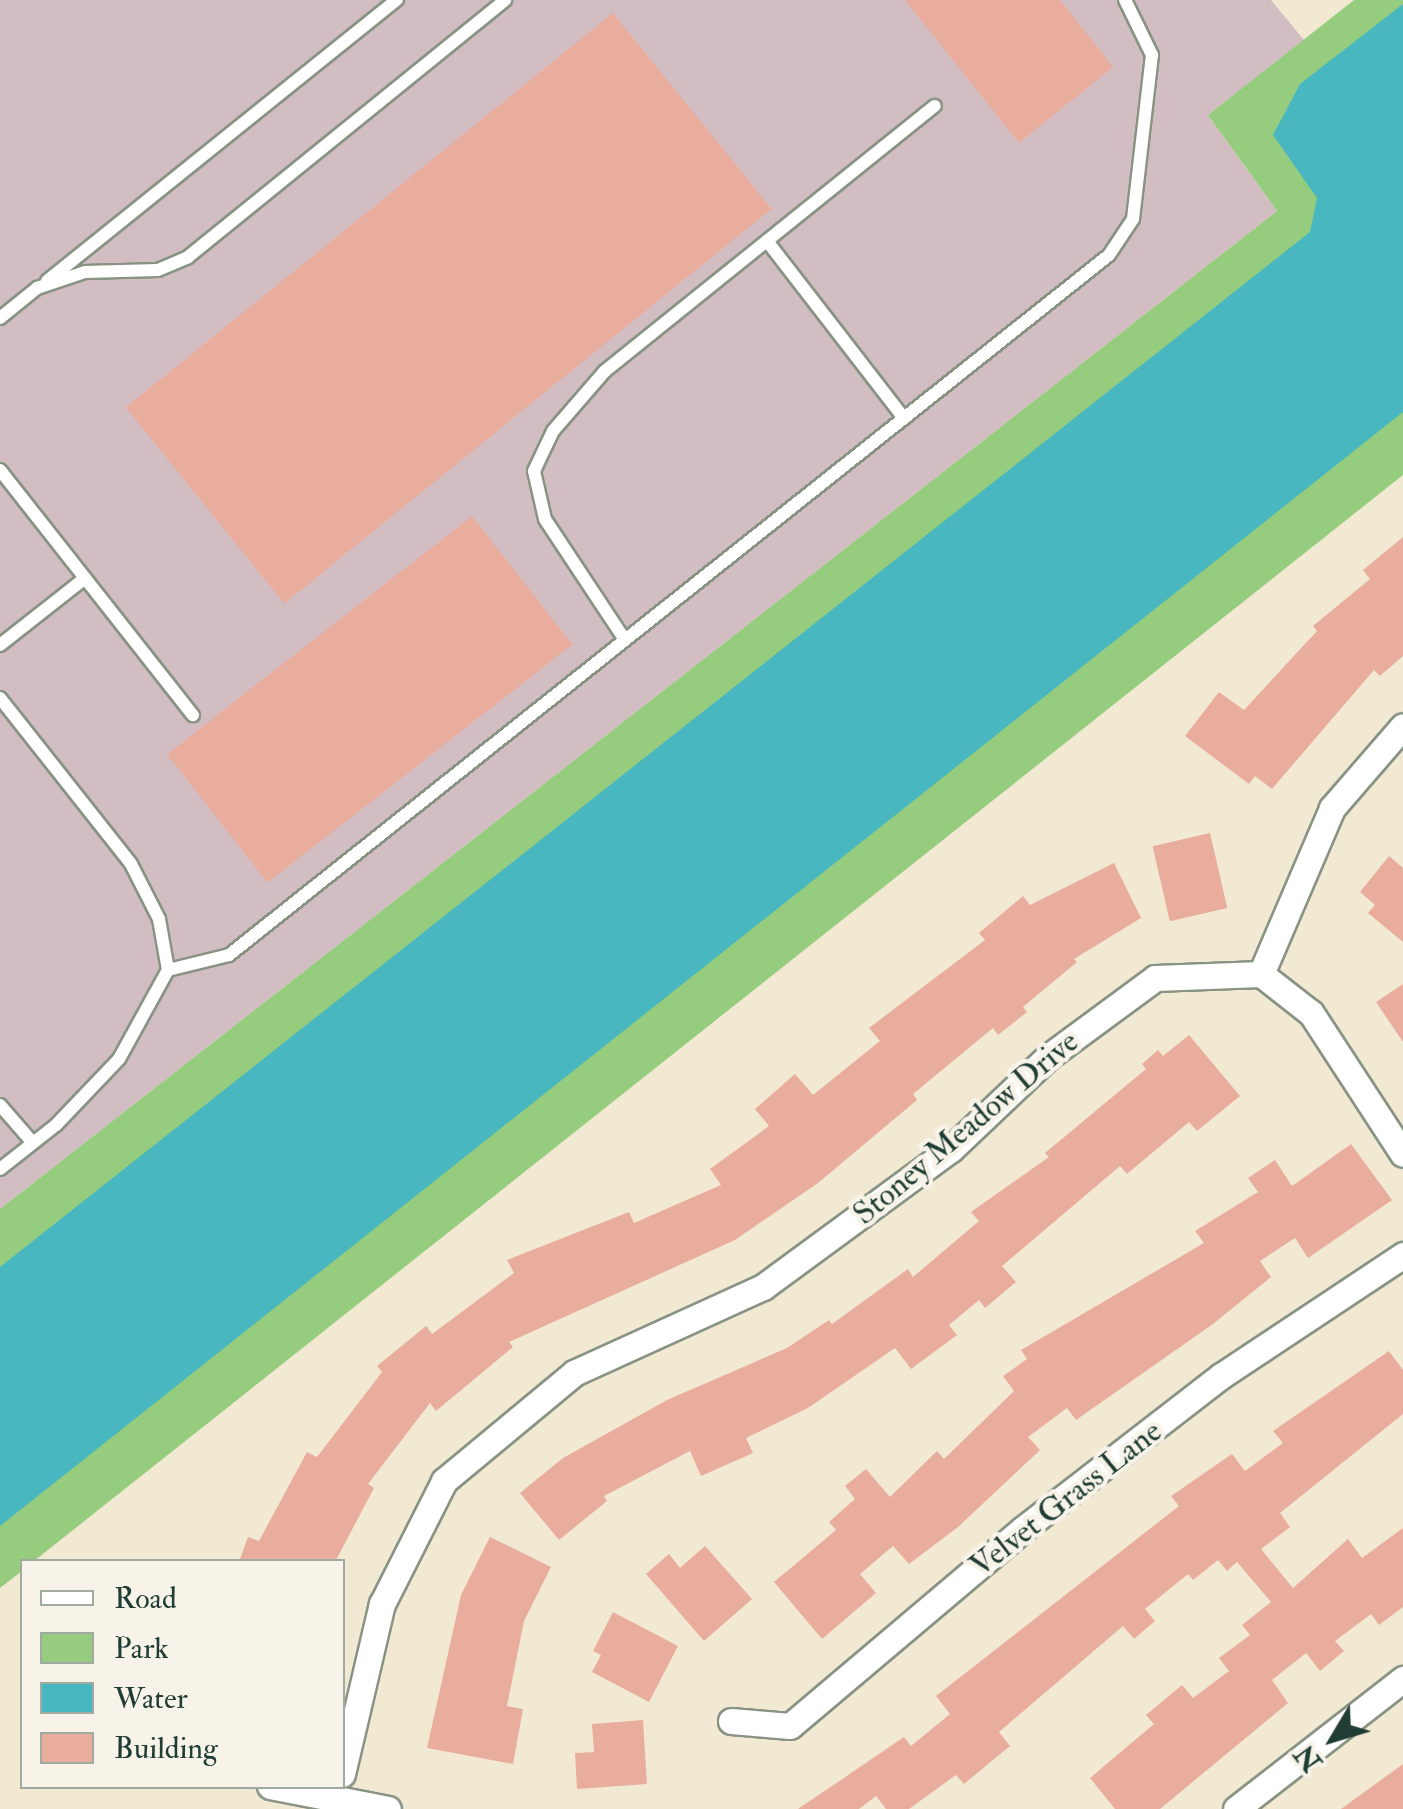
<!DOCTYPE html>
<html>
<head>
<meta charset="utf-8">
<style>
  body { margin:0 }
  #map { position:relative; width:1403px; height:1809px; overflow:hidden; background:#f2e9d3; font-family:"IM FELL Double Pica",serif }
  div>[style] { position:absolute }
  .industrial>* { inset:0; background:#d2bec2 }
  .green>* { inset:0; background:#96cc7e }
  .water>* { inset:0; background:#48b7bf }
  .building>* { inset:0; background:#e9ad9e; transform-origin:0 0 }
  .roads { filter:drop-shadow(2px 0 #889384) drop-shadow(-2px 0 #889384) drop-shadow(0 2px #889384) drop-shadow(0 -2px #889384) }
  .service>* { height:12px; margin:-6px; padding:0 6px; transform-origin:6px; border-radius:6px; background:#fff }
  .minor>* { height:25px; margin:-12.5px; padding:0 12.5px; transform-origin:12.5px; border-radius:12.5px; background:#fff }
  span { translate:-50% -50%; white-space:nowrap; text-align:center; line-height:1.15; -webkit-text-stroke:9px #f7f3e8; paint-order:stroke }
  .street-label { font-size:32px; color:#1f3d34 }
  .legend { position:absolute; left:20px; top:1559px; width:325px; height:230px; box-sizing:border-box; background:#f7f3e8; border:2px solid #a1aaa0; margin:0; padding:12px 18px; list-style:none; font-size:30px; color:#1f3d34 }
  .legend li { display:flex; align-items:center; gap:20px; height:50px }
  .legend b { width:50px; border:2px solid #a1aaa0 }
  .north { position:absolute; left:1283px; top:1689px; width:100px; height:100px; -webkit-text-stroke:8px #f7f3e8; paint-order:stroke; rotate:232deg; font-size:28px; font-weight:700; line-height:40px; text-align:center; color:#1f3d34 }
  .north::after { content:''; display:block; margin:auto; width:35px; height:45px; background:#1f3d34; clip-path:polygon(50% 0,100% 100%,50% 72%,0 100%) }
</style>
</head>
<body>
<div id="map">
  <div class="industrial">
    <div style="clip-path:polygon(0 0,1271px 0,1304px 40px,1208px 115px,1277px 211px,0 1209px)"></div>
  </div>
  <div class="green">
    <div style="clip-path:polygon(1354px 0,1403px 0,1403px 475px,34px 1561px,22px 1562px,22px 1571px,0 1588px,0 1209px,1277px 211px,1208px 115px)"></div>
  </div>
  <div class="water">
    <div style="clip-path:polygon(1403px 4px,1403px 412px,0 1526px,0 1267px,1310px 232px,1317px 198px,1273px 135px,1300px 84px)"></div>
  </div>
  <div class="building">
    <div style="clip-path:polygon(905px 0,1060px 0,1113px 67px,1019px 143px)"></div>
    <div style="left:613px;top:13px;width:252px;height:627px;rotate:51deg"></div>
    <div style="left:472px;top:516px;width:163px;height:387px;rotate:52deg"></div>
    <div style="clip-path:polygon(1403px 537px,1403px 656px,1380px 676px,1374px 670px,1272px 789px,1255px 776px,1249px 784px,1185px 736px,1219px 692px,1244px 710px,1317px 631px,1313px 626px,1370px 579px,1363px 570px)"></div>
    <div style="left:1210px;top:833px;width:77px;height:59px;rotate:77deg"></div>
    <div style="clip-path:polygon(1389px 856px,1403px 868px,1403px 942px,1368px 913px,1375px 905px,1360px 892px)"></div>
    <div style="clip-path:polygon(1114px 863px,1141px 918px,1074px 959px,1077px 962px,1023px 1007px,1027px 1012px,998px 1035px,993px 1028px,913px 1094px,917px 1100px,818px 1183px,735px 1240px,509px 1342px,513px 1347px,436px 1411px,430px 1403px,368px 1484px,374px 1488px,335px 1562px,239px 1562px,248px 1537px,259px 1541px,307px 1452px,317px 1457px,382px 1372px,377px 1366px,426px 1326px,432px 1334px,514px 1273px,507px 1260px,629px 1212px,634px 1223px,721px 1185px,710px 1169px,769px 1126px,755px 1109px,795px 1074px,813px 1095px,880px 1041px,869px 1028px,985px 940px,979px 933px,1023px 896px,1030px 905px)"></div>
    <div style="clip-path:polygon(1403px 984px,1403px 1042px,1376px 1002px)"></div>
    <div style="clip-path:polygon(1189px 1035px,1240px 1096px,1197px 1131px,1189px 1122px,1127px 1174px,1120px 1166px,1002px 1266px,1016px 1282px,985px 1308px,979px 1300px,949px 1325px,957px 1335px,911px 1369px,895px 1348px,808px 1408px,746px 1438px,753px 1453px,701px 1476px,690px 1451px,604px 1496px,607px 1501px,559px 1540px,520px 1493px,563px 1458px,667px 1400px,787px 1348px,829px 1320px,832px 1324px,908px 1269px,913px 1277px,979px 1221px,971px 1212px,1049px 1157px,1045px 1153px,1146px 1069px,1142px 1064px,1158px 1050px,1163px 1056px)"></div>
    <div style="clip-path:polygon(1351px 1144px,1392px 1200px,1308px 1258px,1295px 1238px,1260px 1261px,1271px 1277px,1213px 1324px,1076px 1420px,1067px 1408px,1028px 1437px,1040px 1450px,958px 1527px,909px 1564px,893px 1546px,860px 1574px,876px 1593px,822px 1639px,774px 1582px,836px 1530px,829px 1522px,855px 1499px,845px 1486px,866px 1469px,890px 1497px,937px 1451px,944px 1459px,1014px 1391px,1003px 1376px,1027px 1359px,1021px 1350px,1204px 1243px,1195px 1231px,1258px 1192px,1248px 1178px,1275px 1160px,1292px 1186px)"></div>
    <div style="clip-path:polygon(1389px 1351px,1403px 1370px,1403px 1414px,1280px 1513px,1290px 1527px,1261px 1549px,1293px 1588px,1348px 1539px,1362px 1558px,1403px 1528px,1403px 1607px,1379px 1625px,1371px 1614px,1335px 1641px,1344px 1651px,1320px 1671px,1306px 1653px,1272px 1680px,1288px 1703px,1160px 1809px,1115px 1809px,1090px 1778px,1154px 1724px,1146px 1715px,1182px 1685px,1193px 1698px,1229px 1671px,1219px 1658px,1250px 1635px,1242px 1625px,1271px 1602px,1237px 1562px,1227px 1571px,1218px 1560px,1193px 1580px,1188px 1574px,1145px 1609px,1155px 1621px,1134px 1639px,1123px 1626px,999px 1732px,1010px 1746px,964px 1784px,956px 1775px,909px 1809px,886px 1809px,876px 1796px,859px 1809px,798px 1809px,904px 1737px,911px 1746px,950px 1714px,936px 1696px,1179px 1506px,1171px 1496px,1232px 1454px,1245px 1471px,1283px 1443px,1273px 1431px)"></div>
    <div style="clip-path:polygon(490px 1537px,551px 1567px,524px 1621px,507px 1706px,523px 1709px,513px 1764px,427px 1748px,461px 1595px)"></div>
    <div style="clip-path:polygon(705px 1546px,752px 1599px,704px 1641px,646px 1574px,669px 1554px,680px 1568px)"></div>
    <div style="clip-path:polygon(613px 1612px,678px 1646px,649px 1702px,592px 1672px,601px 1655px,593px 1651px)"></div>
    <div style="clip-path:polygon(643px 1720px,647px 1784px,577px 1789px,575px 1753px,594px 1752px,592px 1724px)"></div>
    <div style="clip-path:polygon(1403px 1764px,1403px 1809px,1341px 1809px)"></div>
  </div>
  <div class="roads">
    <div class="service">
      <div style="left:767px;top:241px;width:224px;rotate:52.3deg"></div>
      <div style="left:47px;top:281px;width:449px;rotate:-38.8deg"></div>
      <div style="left:0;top:318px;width:48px;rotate:-39deg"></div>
      <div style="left:37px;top:288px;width:51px;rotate:-18.4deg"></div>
      <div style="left:85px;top:272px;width:73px;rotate:-1.6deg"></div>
      <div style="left:158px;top:270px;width:33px;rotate:-23deg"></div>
      <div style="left:188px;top:257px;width:408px;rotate:-39deg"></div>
      <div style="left:0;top:470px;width:312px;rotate:51.8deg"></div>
      <div style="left:625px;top:640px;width:145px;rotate:-123.5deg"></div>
      <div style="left:545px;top:519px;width:49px;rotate:-102.9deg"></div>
      <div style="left:534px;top:471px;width:44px;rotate:-64.6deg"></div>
      <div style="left:553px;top:431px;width:79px;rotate:-49.1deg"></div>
      <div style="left:605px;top:371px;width:423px;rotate:-38.8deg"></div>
      <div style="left:0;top:645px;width:108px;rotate:-38.2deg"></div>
      <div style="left:0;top:698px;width:211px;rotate:51.7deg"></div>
      <div style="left:131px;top:864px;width:62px;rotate:63deg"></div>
      <div style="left:159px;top:919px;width:52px;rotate:80deg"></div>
      <div style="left:0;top:1105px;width:50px;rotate:49deg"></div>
      <div style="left:0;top:1169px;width:71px;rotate:-38.2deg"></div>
      <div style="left:56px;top:1125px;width:91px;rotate:-46.3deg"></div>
      <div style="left:119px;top:1059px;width:102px;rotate:-61.2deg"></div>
      <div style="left:168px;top:970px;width:63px;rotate:-13.8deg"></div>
      <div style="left:229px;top:955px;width:1124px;rotate:-38.5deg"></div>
      <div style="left:1109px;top:255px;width:43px;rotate:-56.3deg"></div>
      <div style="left:1133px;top:219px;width:165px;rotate:-83.4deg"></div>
      <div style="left:1152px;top:55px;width:61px;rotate:-116.1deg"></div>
    </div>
    <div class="minor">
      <div style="left:1261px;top:974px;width:181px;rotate:-66.8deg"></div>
      <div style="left:1332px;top:808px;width:108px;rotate:-49.1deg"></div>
      <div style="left:1261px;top:974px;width:63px;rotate:38deg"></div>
      <div style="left:1311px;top:1013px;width:168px;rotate:56.9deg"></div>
      <div style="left:731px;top:1721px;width:59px;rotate:4.8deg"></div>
      <div style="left:790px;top:1726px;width:305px;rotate:-40.2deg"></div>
      <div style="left:1023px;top:1529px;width:250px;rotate:-37.7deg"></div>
      <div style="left:1221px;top:1376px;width:219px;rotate:-33.6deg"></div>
      <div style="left:342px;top:1774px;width:175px;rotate:-76.8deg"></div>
      <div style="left:382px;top:1604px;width:138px;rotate:-63.2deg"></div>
      <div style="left:444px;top:1481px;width:169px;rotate:-39.7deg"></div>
      <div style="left:574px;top:1373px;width:208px;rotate:-24.5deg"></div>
      <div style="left:763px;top:1287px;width:233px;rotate:-36.3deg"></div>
      <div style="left:951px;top:1149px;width:134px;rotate:-43.5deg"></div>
      <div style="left:1048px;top:1057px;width:133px;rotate:-36.4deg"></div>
      <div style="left:1155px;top:978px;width:106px;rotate:-2.2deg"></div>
      <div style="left:270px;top:1786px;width:120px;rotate:11deg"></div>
      <div style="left:1236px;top:1809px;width:212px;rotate:-37.9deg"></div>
    </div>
  </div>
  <div class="street-label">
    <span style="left:966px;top:1128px;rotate:-40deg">Stoney Meadow Drive</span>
    <span style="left:1066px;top:1499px;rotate:-38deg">Velvet Grass Lane</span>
  </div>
  <ul class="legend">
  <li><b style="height:12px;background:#fff"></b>Road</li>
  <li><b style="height:28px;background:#96cc7e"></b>Park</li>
  <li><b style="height:28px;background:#48b7bf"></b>Water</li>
  <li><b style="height:28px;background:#e9ad9e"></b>Building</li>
  </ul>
  <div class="north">N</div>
</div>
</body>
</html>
